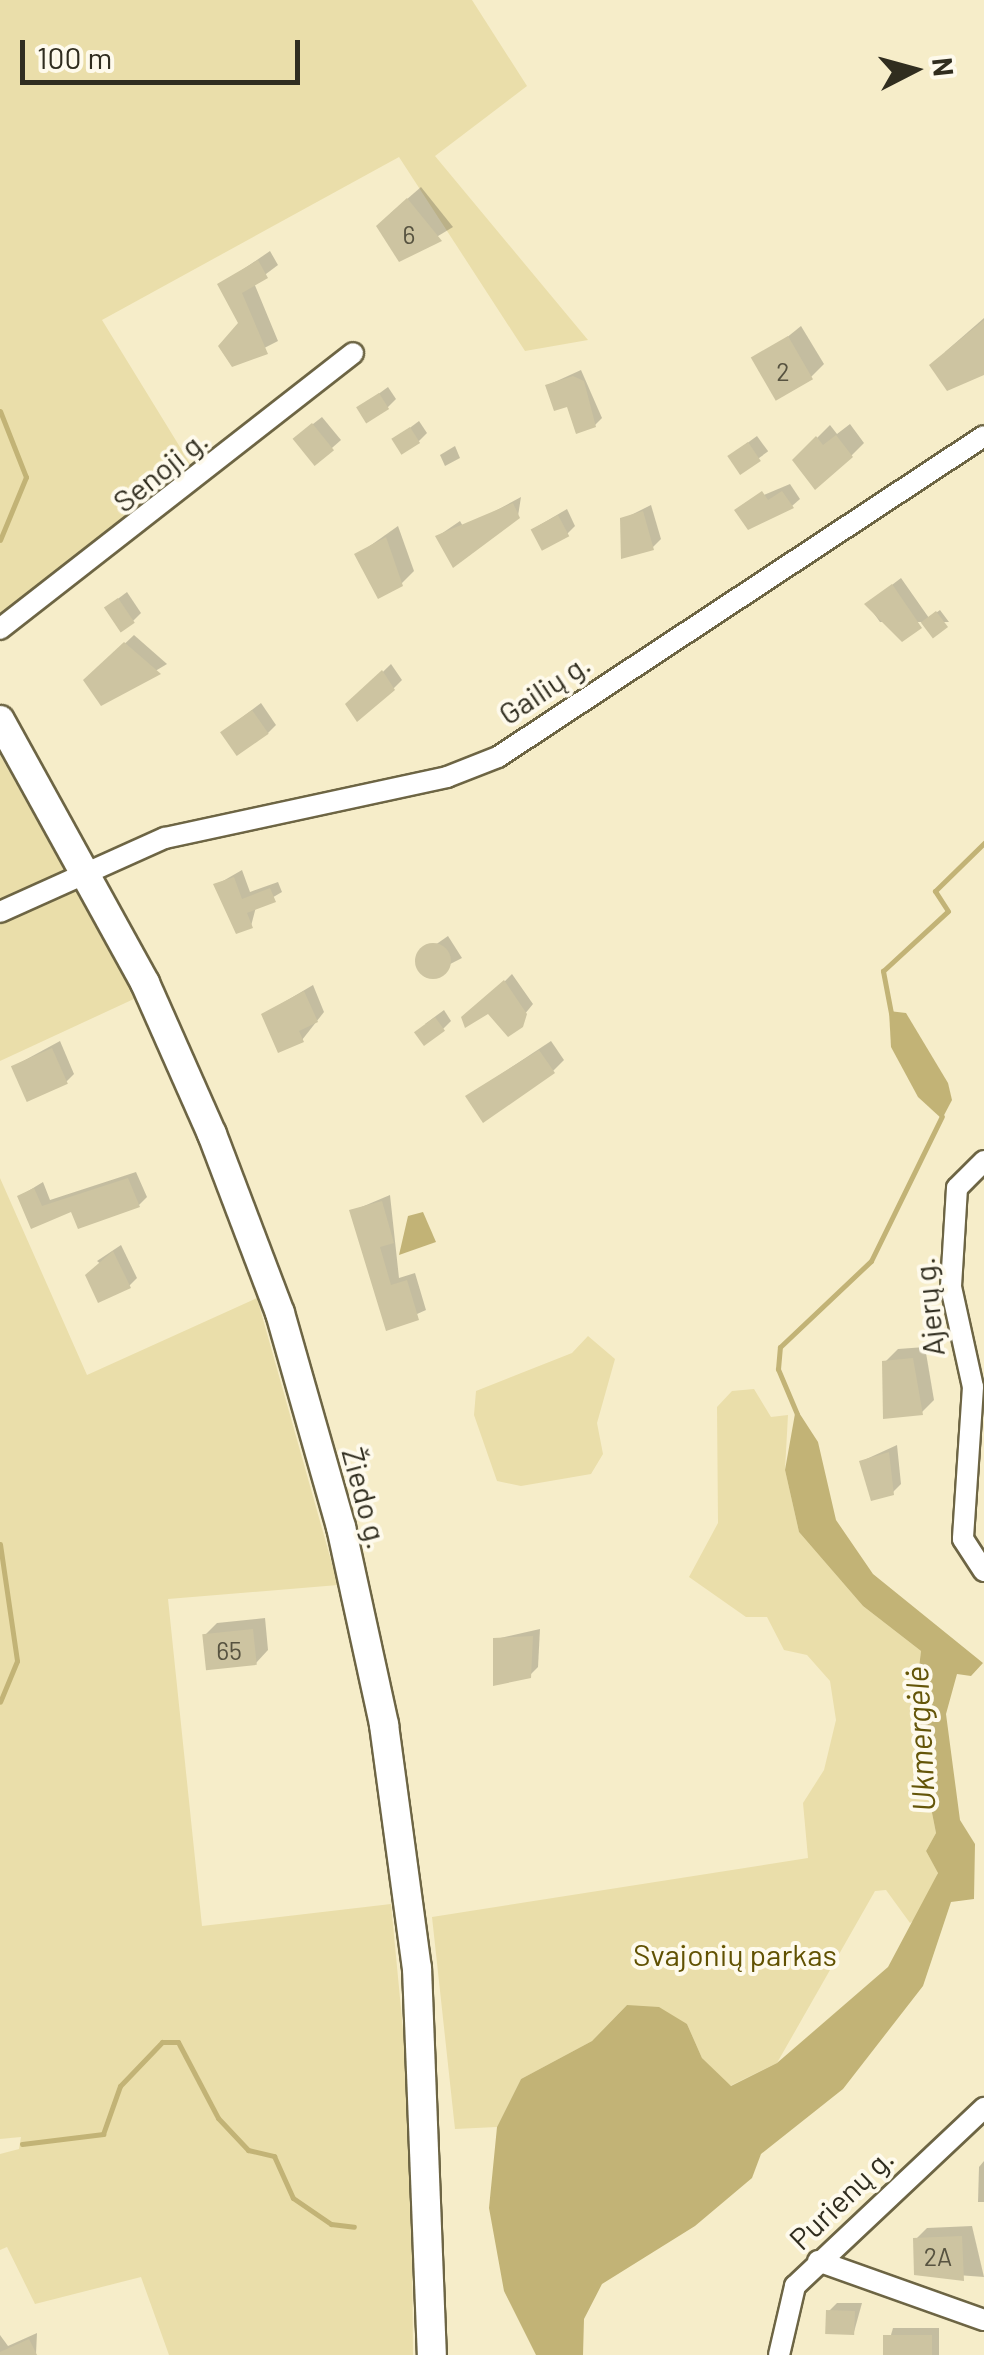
<!DOCTYPE html>
<html>
<head>
<meta charset="utf-8">
<style>
  body { margin:0 }
  #map { position:relative; width:984px; height:2355px; overflow:hidden; background:#f6edc9; font-family:Barlow,sans-serif }
  div>[style] { position:absolute }
  .green>* { inset:0; background:#eadeaa }
  .water>* { inset:0; background:#c2b376 }
  .shadow>* { inset:0; background:#0003; transform-origin:0 0 }
  .stream>* { height:5px; margin:-2.5px; padding:0 2.5px; transform-origin:2.5px; border-radius:2.5px; background:#c2b376 }
  .building>* { inset:0; background:#cdc4a1; transform-origin:0 0 }
  .round { border-radius:50% }
  .roads { filter:drop-shadow(2px 0 #6d6544) drop-shadow(-2px 0 #6d6544) drop-shadow(0 2px #6d6544) drop-shadow(0 -2px #6d6544) }
  .street>* { height:20px; margin:-10px; padding:0 10px; transform-origin:10px; border-radius:10px; background:#fff }
  .secondary>* { height:28px; margin:-14px; padding:0 14px; transform-origin:14px; border-radius:14px; background:#fff }
  span { translate:-50% -50%; white-space:nowrap; text-align:center; line-height:1.15; -webkit-text-stroke:8px #fefaec; paint-order:stroke }
  .number-label { font-size:25px; color:#575340 }
  .number-label span { -webkit-text-stroke-width:0 }
  .street-label { font-size:30px; color:#302d1f }
  .park-label { font-size:30px; color:#615102 }
  .water-label { font-size:32px; color:#645508; font-style:italic }
  .north { position:absolute; left:864px; top:20px; width:100px; height:100px; -webkit-text-stroke:8px #fefaec; paint-order:stroke; rotate:84deg; font-size:28px; font-weight:700; line-height:40px; text-align:center; color:#302d1f }
  .north::after { content:''; display:block; margin:auto; width:35px; height:45px; background:#302d1f; clip-path:polygon(50% 0,100% 100%,50% 72%,0 100%) }
  .scale { position:absolute; left:20px; top:40px; width:280px; height:45px; box-sizing:border-box; border:5px solid #302d1f; border-top:0; padding-left:12px; font-size:30px; line-height:35px; white-space:nowrap; color:#302d1f; -webkit-text-stroke:8px #fefaec; paint-order:stroke }
</style>
</head>
<body>
<div id="map">
  <div class="green">
    <div style="clip-path:polygon(0 0,472px 0,527px 86px,435px 156px,588px 340px,525px 351px,399px 157px,102px 320px,191px 465px,175px 490px,0 625px)"></div>
    <div style="clip-path:polygon(0 755px,136px 998px,0 1061px)"></div>
    <div style="clip-path:polygon(0 1178px,87px 1375px,257px 1298px,338px 1585px,168px 1599px,202px 1926px,391px 1904px,411px 2113px,413px 2355px,169px 2355px,141px 2277px,35px 2304px,7px 2247px,0 2250px,0 2154px,19px 2149px,21px 2137px,0 2139px)"></div>
    <div style="clip-path:polygon(588px 1336px,615px 1359px,597px 1423px,603px 1454px,591px 1474px,521px 1486px,497px 1481px,474px 1415px,476px 1391px,572px 1353px)"></div>
    <div style="clip-path:polygon(754px 1389px,771px 1417px,788px 1415px,785px 1470px,799px 1532px,863px 1606px,921px 1651px,913px 1717px,936px 1833px,926px 1851px,938px 1872px,925px 1912px,910px 1923px,886px 1890px,875px 1891px,777px 2063px,730px 2086px,702px 2058px,687px 2024px,627px 2005px,592px 2041px,521px 2079px,497px 2127px,455px 2129px,432px 1917px,808px 1858px,803px 1803px,824px 1770px,836px 1720px,830px 1681px,807px 1655px,784px 1650px,767px 1617px,746px 1617px,689px 1577px,718px 1523px,717px 1407px,732px 1391px)"></div>
  </div>
  <div class="water">
    <div style="clip-path:polygon(889px 1011px,906px 1013px,948px 1083px,952px 1100px,942px 1119px,918px 1097px,891px 1047px)"></div>
    <div style="clip-path:polygon(423px 1212px,436px 1242px,399px 1255px,408px 1216px)"></div>
    <div style="clip-path:polygon(796px 1408px,818px 1442px,836px 1520px,873px 1574px,983px 1663px,971px 1676px,957px 1674px,946px 1714px,960px 1820px,975px 1844px,974px 1899px,951px 1902px,923px 1986px,843px 2089px,761px 2154px,752px 2178px,695px 2226px,602px 2284px,584px 2319px,583px 2355px,536px 2355px,504px 2291px,489px 2208px,497px 2127px,521px 2079px,592px 2041px,627px 2005px,659px 2007px,687px 2024px,702px 2058px,731px 2086px,777px 2063px,888px 1967px,938px 1873px,926px 1851px,936px 1833px,913px 1717px,921px 1651px,863px 1606px,799px 1532px,785px 1470px)"></div>
  </div>
  <div class="shadow">
    <div style="clip-path:polygon(421px 187px,453px 227px,400px 259px,391px 213px)"></div>
    <div style="clip-path:polygon(270px 251px,278px 265px,254px 283px,278px 341px,233px 364px,241px 324px,220px 285px)"></div>
    <div style="clip-path:polygon(984px 318px,984px 370px,948px 389px,945px 352px)"></div>
    <div style="clip-path:polygon(801px 326px,824px 364px,811px 377px,770px 351px)"></div>
    <div style="clip-path:polygon(581px 370px,602px 418px,595px 425px,548px 385px)"></div>
    <div style="clip-path:polygon(388px 387px,396px 399px,388px 407px,359px 408px)"></div>
    <div style="clip-path:polygon(322px 417px,341px 440px,315px 463px,304px 431px)"></div>
    <div style="clip-path:polygon(419px 421px,427px 433px,419px 441px,395px 439px)"></div>
    <div style="clip-path:polygon(850px 424px,864px 443px,851px 456px,795px 460px,830px 425px,837px 434px)"></div>
    <div style="left:757px;top:436px;width:19px;height:34px;rotate:54deg"></div>
    <div style="clip-path:polygon(455px 446px,460px 458px,445px 466px,440px 455px)"></div>
    <div style="clip-path:polygon(790px 484px,800px 499px,792px 506px,745px 503px)"></div>
    <div style="clip-path:polygon(521px 497px,518px 516px,438px 536px,460px 521px,464px 528px)"></div>
    <div style="clip-path:polygon(651px 505px,661px 539px,653px 547px,623px 519px)"></div>
    <div style="clip-path:polygon(567px 509px,575px 526px,567px 534px,533px 529px)"></div>
    <div style="clip-path:polygon(398px 526px,414px 571px,401px 584px,357px 555px)"></div>
    <div style="clip-path:polygon(901px 578px,929px 618px,940px 610px,949px 622px,880px 622px,867px 604px)"></div>
    <div style="clip-path:polygon(127px 592px,141px 613px,133px 621px,107px 607px)"></div>
    <div style="clip-path:polygon(134px 635px,167px 664px,102px 703px,86px 680px)"></div>
    <div style="clip-path:polygon(391px 664px,402px 680px,394px 688px,349px 705px)"></div>
    <div style="clip-path:polygon(261px 703px,276px 725px,268px 733px,223px 732px)"></div>
    <div style="clip-path:polygon(242px 870px,250px 892px,278px 882px,282px 892px,256px 907px,251px 926px,216px 885px)"></div>
    <div style="clip-path:polygon(448px 936px,462px 958px,425px 977px,415px 959px)"></div>
    <div style="clip-path:polygon(512px 974px,533px 1004px,515px 1026px,489px 1011px,465px 1022px)"></div>
    <div style="clip-path:polygon(313px 985px,324px 1012px,302px 1040px,264px 1014px)"></div>
    <div style="clip-path:polygon(444px 1010px,451px 1021px,443px 1029px,425px 1024px)"></div>
    <div style="clip-path:polygon(60px 1041px,74px 1074px,66px 1082px,14px 1066px)"></div>
    <div style="clip-path:polygon(551px 1041px,564px 1060px,553px 1071px,468px 1096px)"></div>
    <div style="clip-path:polygon(136px 1172px,147px 1197px,139px 1205px,72px 1208px,32px 1225px,20px 1196px,43px 1182px,50px 1200px)"></div>
    <div style="clip-path:polygon(390px 1195px,399px 1278px,415px 1273px,426px 1310px,388px 1327px,352px 1211px)"></div>
    <div style="clip-path:polygon(121px 1245px,137px 1278px,129px 1286px,97px 1261px)"></div>
    <div style="clip-path:polygon(925px 1347px,934px 1400px,922px 1412px,885px 1362px,898px 1349px)"></div>
    <div style="clip-path:polygon(897px 1445px,901px 1484px,893px 1492px,862px 1461px)"></div>
    <div style="clip-path:polygon(265px 1618px,268px 1650px,256px 1663px,204px 1636px,217px 1623px)"></div>
    <div style="clip-path:polygon(540px 1629px,538px 1667px,530px 1675px,496px 1639px)"></div>
    <div style="clip-path:polygon(984px 2161px,984px 2202px,978px 2202px,979px 2167px)"></div>
    <div style="clip-path:polygon(972px 2226px,984px 2277px,917px 2272px,916px 2239px,927px 2228px)"></div>
    <div style="clip-path:polygon(837px 2303px,862px 2303px,854px 2332px,829px 2311px)"></div>
    <div style="clip-path:polygon(893px 2328px,939px 2328px,939px 2355px,885px 2355px)"></div>
    <div style="clip-path:polygon(37px 2333px,36px 2354px,0 2355px,0 2335px,8px 2346px)"></div>
  </div>
  <div class="stream">
    <div style="left:0;top:411px;width:71px;rotate:68.5deg"></div>
    <div style="left:26px;top:477px;width:68px;rotate:112.4deg"></div>
    <div style="left:891px;top:1013px;width:43px;rotate:-100.8deg"></div>
    <div style="left:883px;top:971px;width:88px;rotate:-42.7deg"></div>
    <div style="left:948px;top:911px;width:24px;rotate:-123deg"></div>
    <div style="left:935px;top:891px;width:69px;rotate:-44.4deg"></div>
    <div style="left:797px;top:1414px;width:49px;rotate:-112.9deg"></div>
    <div style="left:778px;top:1369px;width:22px;rotate:-85deg"></div>
    <div style="left:780px;top:1347px;width:125px;rotate:-43.4deg"></div>
    <div style="left:871px;top:1261px;width:161px;rotate:-63.9deg"></div>
    <div style="left:0;top:1544px;width:118px;rotate:81.7deg"></div>
    <div style="left:17px;top:1661px;width:44px;rotate:112.5deg"></div>
    <div style="left:22px;top:2144px;width:82px;rotate:-7deg"></div>
    <div style="left:103px;top:2134px;width:51px;rotate:-70.5deg"></div>
    <div style="left:120px;top:2086px;width:61px;rotate:-46.3deg"></div>
    <div style="left:162px;top:2042px;width:16px"></div>
    <div style="left:178px;top:2042px;width:86px;rotate:62.2deg"></div>
    <div style="left:218px;top:2118px;width:44px;rotate:46.8deg"></div>
    <div style="left:248px;top:2150px;width:27px;rotate:13deg"></div>
    <div style="left:274px;top:2156px;width:46px;rotate:65.7deg"></div>
    <div style="left:293px;top:2198px;width:46px;rotate:34.4deg"></div>
    <div style="left:331px;top:2224px;width:23px;rotate:7deg"></div>
  </div>
  <div class="building">
    <div style="clip-path:polygon(407px 198px,442px 241px,399px 262px,376px 226px)"></div>
    <div style="clip-path:polygon(258px 260px,268px 278px,242px 293px,268px 354px,232px 367px,218px 346px,238px 323px,217px 284px)"></div>
    <div style="clip-path:polygon(984px 320px,984px 375px,947px 391px,929px 365px)"></div>
    <div style="left:788px;top:336px;width:50px;height:43px;rotate:60deg"></div>
    <div style="clip-path:polygon(573px 376px,584px 381px,596px 427px,576px 434px,567px 407px,554px 411px,545px 385px)"></div>
    <div style="left:379px;top:393px;width:19px;height:27px;rotate:58deg"></div>
    <div style="left:312px;top:423px;width:35px;height:25px;rotate:51deg"></div>
    <div style="left:410px;top:427px;width:19px;height:22px;rotate:58deg"></div>
    <div style="clip-path:polygon(836px 435px,853px 457px,815px 490px,792px 460px,816px 436px,823px 445px)"></div>
    <div style="left:748px;top:442px;width:23px;height:25px;rotate:56deg"></div>
    <div style="clip-path:polygon(762px 491px,768px 500px,782px 491px,794px 508px,748px 530px,734px 510px)"></div>
    <div style="clip-path:polygon(513px 503px,520px 518px,453px 568px,435px 536px)"></div>
    <div style="clip-path:polygon(643px 511px,654px 550px,621px 559px,620px 518px)"></div>
    <div style="left:558px;top:515px;width:24px;height:31px;rotate:62deg"></div>
    <div style="clip-path:polygon(386px 537px,403px 586px,378px 599px,354px 554px)"></div>
    <div style="clip-path:polygon(892px 584px,922px 628px,902px 642px,864px 604px)"></div>
    <div style="left:118px;top:598px;width:30px;height:17px;rotate:56deg"></div>
    <div style="left:936px;top:611px;width:20px;height:19px;rotate:53deg"></div>
    <div style="clip-path:polygon(124px 642px,161px 674px,101px 706px,83px 680px)"></div>
    <div style="clip-path:polygon(382px 670px,395px 690px,357px 722px,345px 704px)"></div>
    <div style="left:252px;top:710px;width:29px;height:39px;rotate:55deg"></div>
    <div style="clip-path:polygon(234px 877px,242px 899px,270px 888px,276px 902px,247px 913px,253px 928px,236px 934px,213px 884px)"></div>
    <div class="round" style="left:415px;top:943px;width:36px;height:36px"></div>
    <div style="clip-path:polygon(504px 980px,527px 1014px,523px 1027px,508px 1037px,488px 1014px,465px 1028px,461px 1017px)"></div>
    <div style="clip-path:polygon(304px 991px,318px 1022px,299px 1031px,304px 1042px,278px 1053px,261px 1014px)"></div>
    <div style="left:435px;top:1017px;width:17px;height:26px;rotate:54deg"></div>
    <div style="left:52px;top:1048px;width:39px;height:45px;rotate:66deg"></div>
    <div style="clip-path:polygon(539px 1050px,555px 1073px,483px 1123px,465px 1096px)"></div>
    <div style="clip-path:polygon(128px 1178px,140px 1207px,78px 1229px,71px 1212px,31px 1229px,17px 1196px,34px 1188px,42px 1206px)"></div>
    <div style="clip-path:polygon(382px 1201px,394px 1243px,380px 1247px,391px 1285px,407px 1280px,419px 1320px,386px 1331px,349px 1210px)"></div>
    <div style="clip-path:polygon(113px 1251px,131px 1288px,98px 1303px,85px 1275px)"></div>
    <div style="clip-path:polygon(913px 1358px,923px 1415px,883px 1419px,882px 1361px)"></div>
    <div style="clip-path:polygon(889px 1452px,894px 1495px,871px 1501px,859px 1461px)"></div>
    <div style="left:253px;top:1629px;width:36px;height:51px;rotate:84deg"></div>
    <div style="clip-path:polygon(533px 1636px,531px 1678px,493px 1686px,493px 1638px)"></div>
    <div style="clip-path:polygon(962px 2236px,964px 2281px,914px 2275px,913px 2238px)"></div>
    <div style="left:826px;top:2310px;width:29px;height:24px;rotate:2deg"></div>
    <div style="left:883px;top:2335px;width:49px;height:20px"></div>
    <div style="clip-path:polygon(29px 2339px,37px 2355px,0 2355px,0 2352px)"></div>
  </div>
  <div class="roads">
    <div class="street">
      <div style="left:0;top:629px;width:448px;rotate:-38deg"></div>
      <div style="left:0;top:912px;width:181px;rotate:-24.2deg"></div>
      <div style="left:165px;top:838px;width:289px;rotate:-12.2deg"></div>
      <div style="left:447px;top:777px;width:55px;rotate:-21.4deg"></div>
      <div style="left:498px;top:757px;width:582px;rotate:-33.44deg"></div>
      <div style="left:984px;top:1161px;width:38px;rotate:135deg"></div>
      <div style="left:957px;top:1188px;width:99px;rotate:93.5deg"></div>
      <div style="left:951px;top:1287px;width:102px;rotate:77.6deg"></div>
      <div style="left:973px;top:1387px;width:152px;rotate:93.8deg"></div>
      <div style="left:963px;top:1539px;width:38px;rotate:57deg"></div>
      <div style="left:818px;top:2261px;width:176px;rotate:19.6deg"></div>
      <div style="left:779px;top:2355px;width:71px;rotate:-76.9deg"></div>
      <div style="left:795px;top:2286px;width:260px;rotate:-43.3deg"></div>
    </div>
    <div class="secondary">
      <div style="left:0;top:720px;width:300px;rotate:61.1deg"></div>
      <div style="left:145px;top:983px;width:165px;rotate:66.1deg"></div>
      <div style="left:212px;top:1134px;width:191px;rotate:69.2deg"></div>
      <div style="left:280px;top:1313px;width:223px;rotate:74.1deg"></div>
      <div style="left:341px;top:1527px;width:203px;rotate:77.7deg"></div>
      <div style="left:384px;top:1725px;width:245px;rotate:82.3deg"></div>
      <div style="left:417px;top:1968px;width:387px;rotate:87.8deg"></div>
    </div>
  </div>
  <div class="number-label">
    <span style="left:409px;top:234px">6</span>
    <span style="left:783px;top:371px">2</span>
    <span style="left:229px;top:1650px">65</span>
    <span style="left:938px;top:2256px">2A</span>
  </div>
  <div class="street-label">
    <span style="left:160px;top:470px;rotate:-39deg">Senoji g.</span>
    <span style="left:544px;top:688px;rotate:-34deg">Gailių g.</span>
    <span style="left:928px;top:1307px;rotate:-96deg">Ajerų g.</span>
    <span style="left:366px;top:1498px;rotate:75deg">Žiedo g.</span>
    <span style="left:841px;top:2198px;rotate:-44deg">Purienų g.</span>
  </div>
  <div class="park-label">
    <span style="left:735px;top:1954px">Svajonių parkas</span>
  </div>
  <div class="water-label">
    <span style="left:919px;top:1739px;rotate:-93deg">Ukmergėlė</span>
  </div>
  <div class="north">N</div>
  <div class="scale">100 m</div>
</div>
</body>
</html>
